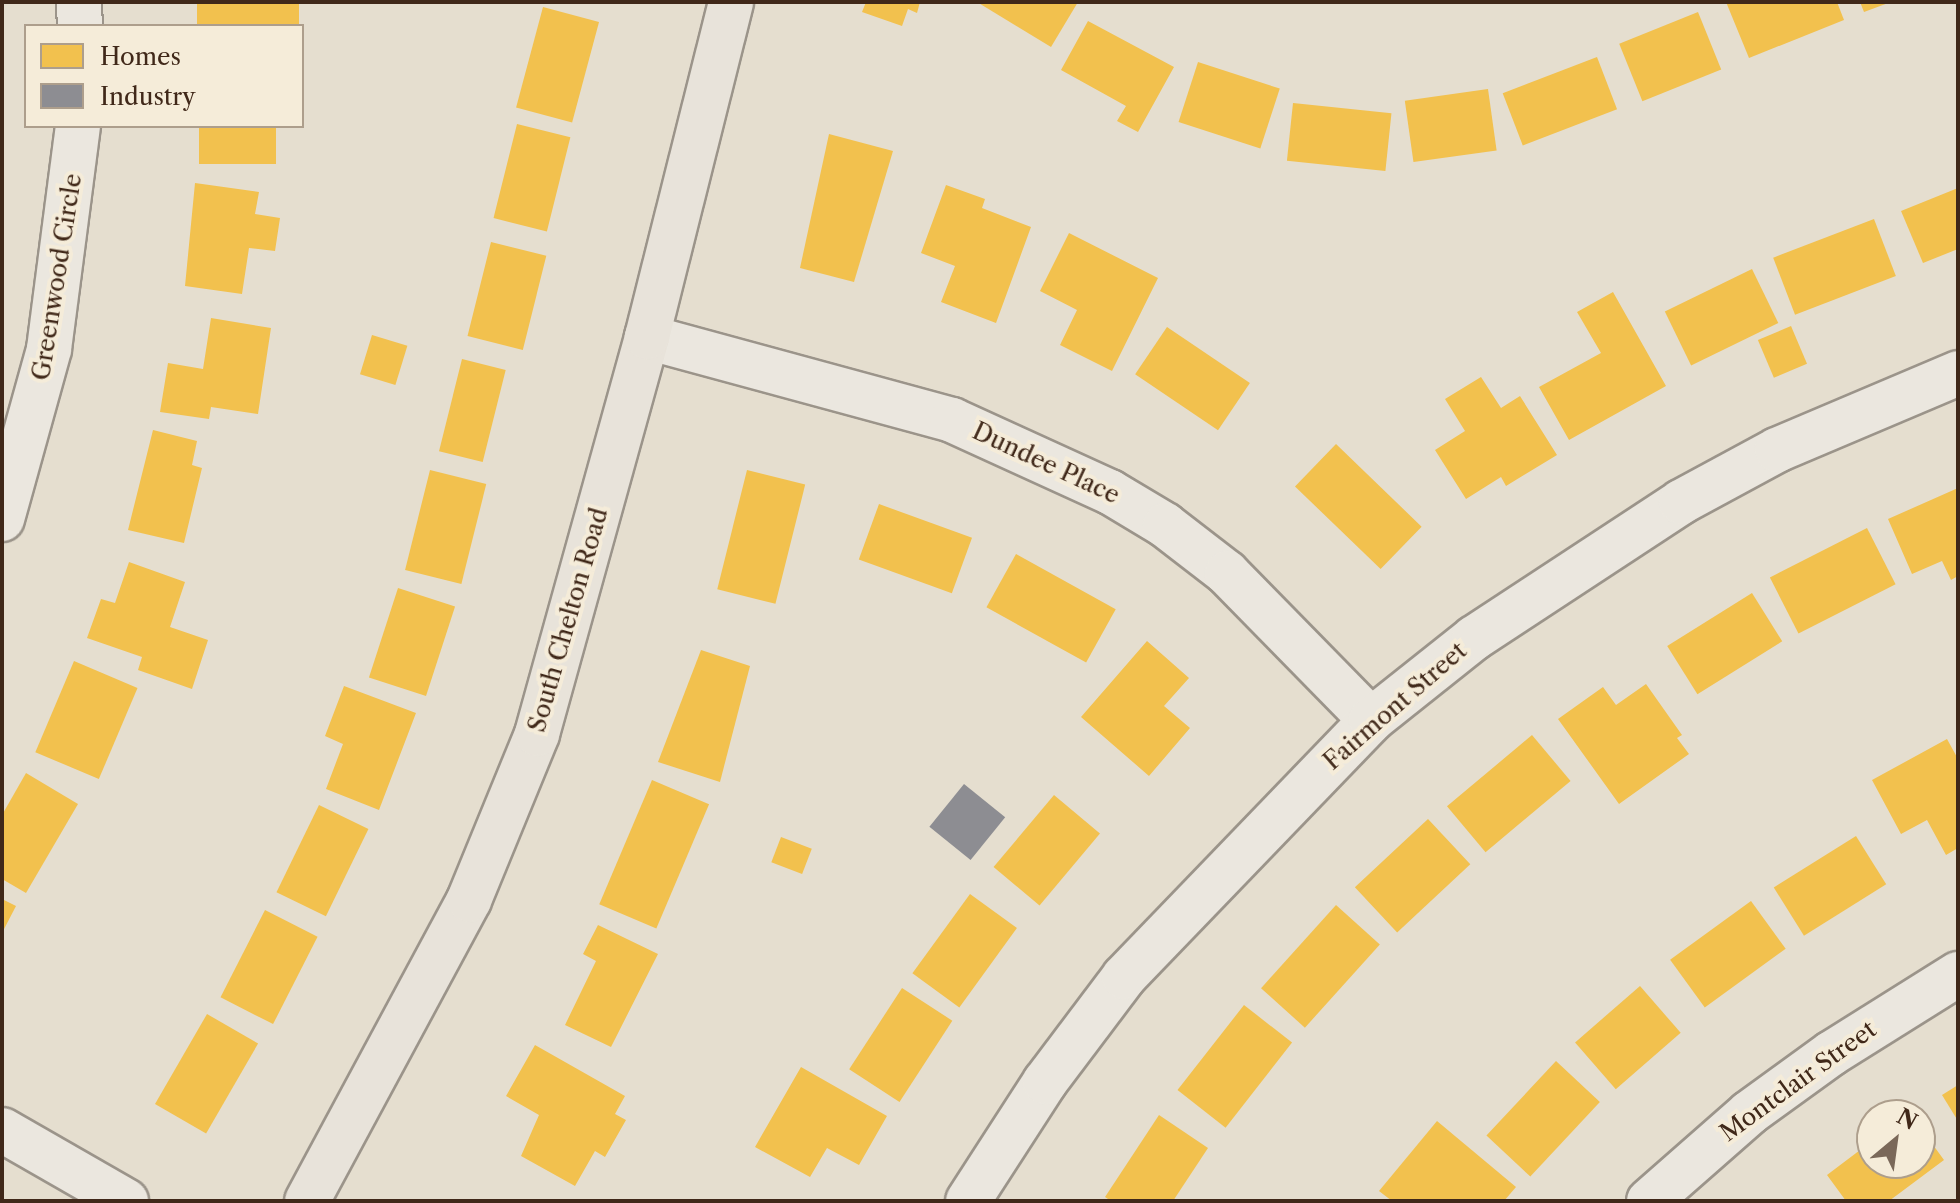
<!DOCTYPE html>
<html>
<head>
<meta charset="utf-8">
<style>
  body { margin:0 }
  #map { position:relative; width:1960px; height:1203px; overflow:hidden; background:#e5decf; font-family:"Libre Caslon Text",serif }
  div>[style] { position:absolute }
  .homes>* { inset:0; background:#f2c14e; transform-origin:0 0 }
  .industry>* { inset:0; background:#8d8d92; transform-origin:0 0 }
  .roads { filter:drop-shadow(2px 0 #9b948a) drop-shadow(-2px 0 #9b948a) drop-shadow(0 2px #9b948a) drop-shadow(0 -2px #9b948a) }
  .minor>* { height:44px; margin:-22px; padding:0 22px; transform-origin:22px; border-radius:22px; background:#ebe7df }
  .major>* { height:44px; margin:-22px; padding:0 22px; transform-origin:22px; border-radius:22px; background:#e8e3da }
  span { translate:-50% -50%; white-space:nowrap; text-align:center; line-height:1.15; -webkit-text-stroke:8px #f5ecd9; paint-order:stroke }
  .street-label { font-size:24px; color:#402819 }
  .frame { position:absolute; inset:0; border:4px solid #402819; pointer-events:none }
  .legend { position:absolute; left:24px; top:24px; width:280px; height:104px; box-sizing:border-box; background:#f5ecd9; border:2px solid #ad9e8c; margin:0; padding:10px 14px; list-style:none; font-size:24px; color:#402819 }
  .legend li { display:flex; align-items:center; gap:16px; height:40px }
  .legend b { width:40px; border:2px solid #ad9e8c }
  .north { position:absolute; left:1856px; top:1099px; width:80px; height:80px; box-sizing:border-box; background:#f5ecd9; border:2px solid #ad9e8c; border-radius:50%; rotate:29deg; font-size:22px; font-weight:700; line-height:32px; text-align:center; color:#402819 }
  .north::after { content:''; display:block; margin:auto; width:28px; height:36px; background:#7a6859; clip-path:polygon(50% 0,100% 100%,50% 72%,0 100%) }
</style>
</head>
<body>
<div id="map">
  <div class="homes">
    <div style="left:197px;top:2px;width:102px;height:24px"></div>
    <div style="clip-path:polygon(866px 2px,920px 2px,917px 13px,908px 9px,902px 26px,862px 12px)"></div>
    <div style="clip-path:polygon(977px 2px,1078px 2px,1051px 47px)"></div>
    <div style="clip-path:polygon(1726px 2px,1837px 2px,1844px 20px,1749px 58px)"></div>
    <div style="clip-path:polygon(1860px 2px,1891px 2px,1864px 12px)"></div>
    <div style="left:543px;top:7px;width:58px;height:104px;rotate:15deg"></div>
    <div style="left:1698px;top:12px;width:62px;height:85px;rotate:68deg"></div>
    <div style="clip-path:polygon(1088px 21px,1174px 67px,1138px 132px,1117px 121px,1126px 106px,1061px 70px)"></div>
    <div style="left:1597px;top:57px;width:56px;height:101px;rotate:69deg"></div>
    <div style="left:1198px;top:62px;width:86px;height:63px;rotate:18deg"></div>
    <div style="left:1488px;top:89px;width:62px;height:84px;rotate:82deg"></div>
    <div style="left:1293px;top:103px;width:99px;height:58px;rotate:6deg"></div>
    <div style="left:517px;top:124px;width:55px;height:97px;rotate:14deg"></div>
    <div style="left:199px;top:126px;width:77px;height:38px"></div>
    <div style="clip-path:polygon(829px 134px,893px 151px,854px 282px,800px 268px)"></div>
    <div style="clip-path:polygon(195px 183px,259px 192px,255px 214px,280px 218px,275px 251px,249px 248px,242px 294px,185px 286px)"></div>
    <div style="clip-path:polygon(946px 185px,985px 199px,982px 208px,1031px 227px,996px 323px,941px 302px,955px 266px,921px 253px)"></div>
    <div style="clip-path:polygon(1958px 188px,1958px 249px,1923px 263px,1901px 211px)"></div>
    <div style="left:1874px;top:219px;width:61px;height:108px;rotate:69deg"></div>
    <div style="clip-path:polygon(1069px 233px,1158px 278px,1112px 371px,1060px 345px,1077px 310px,1040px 291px)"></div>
    <div style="left:491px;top:242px;width:57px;height:97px;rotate:14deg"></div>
    <div style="left:1752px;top:269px;width:60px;height:97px;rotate:64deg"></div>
    <div style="clip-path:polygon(1613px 292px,1666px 386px,1569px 440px,1539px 387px,1601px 353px,1577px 312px)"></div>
    <div style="clip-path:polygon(211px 318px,271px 328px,258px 414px,211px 407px,209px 419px,160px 412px,168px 363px,203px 369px)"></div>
    <div style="left:1791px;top:326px;width:41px;height:36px;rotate:67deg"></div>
    <div style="left:1167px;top:327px;width:100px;height:57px;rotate:34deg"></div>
    <div style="left:372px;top:335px;width:37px;height:41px;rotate:17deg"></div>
    <div style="left:462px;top:359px;width:45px;height:95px;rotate:14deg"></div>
    <div style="clip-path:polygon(1481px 377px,1501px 408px,1520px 396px,1557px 455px,1506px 486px,1501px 477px,1466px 499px,1435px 450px,1465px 431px,1445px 399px)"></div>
    <div style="clip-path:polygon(153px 430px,197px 441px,192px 465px,202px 468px,184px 543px,128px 530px)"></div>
    <div style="left:1336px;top:444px;width:119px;height:59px;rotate:44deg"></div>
    <div style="left:430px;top:470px;width:58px;height:103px;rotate:14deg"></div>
    <div style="left:747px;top:470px;width:60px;height:123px;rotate:14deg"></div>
    <div style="clip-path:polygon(1958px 488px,1958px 576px,1951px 580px,1942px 561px,1912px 574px,1888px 519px)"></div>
    <div style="left:879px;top:504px;width:99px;height:59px;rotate:20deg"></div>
    <div style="left:1867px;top:528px;width:63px;height:109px;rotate:63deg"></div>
    <div style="left:1016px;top:554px;width:114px;height:61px;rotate:29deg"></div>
    <div style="clip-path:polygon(129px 562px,185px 582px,170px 627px,208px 640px,192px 689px,138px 670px,142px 657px,87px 638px,101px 599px,115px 603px)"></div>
    <div style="left:398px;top:588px;width:60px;height:94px;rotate:18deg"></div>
    <div style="left:1752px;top:593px;width:57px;height:100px;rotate:58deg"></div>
    <div style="clip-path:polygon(1147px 641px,1189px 678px,1164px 706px,1190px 728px,1149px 776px,1081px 717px)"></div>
    <div style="clip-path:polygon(701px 650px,750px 666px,720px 782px,658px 762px)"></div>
    <div style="left:74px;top:661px;width:69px;height:99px;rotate:23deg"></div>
    <div style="clip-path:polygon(1646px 684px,1682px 735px,1677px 738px,1689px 754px,1619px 804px,1558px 719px,1603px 687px,1616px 705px)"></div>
    <div style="clip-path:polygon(344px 686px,416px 713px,379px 810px,326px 789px,343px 744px,325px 736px)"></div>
    <div style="left:1532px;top:735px;width:60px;height:111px;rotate:50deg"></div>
    <div style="clip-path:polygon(1947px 739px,1958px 759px,1958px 848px,1946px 855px,1927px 820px,1901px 834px,1872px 780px)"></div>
    <div style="clip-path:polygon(26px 773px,78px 804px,26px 893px,2px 879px,2px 815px)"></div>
    <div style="left:652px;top:780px;width:62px;height:135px;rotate:23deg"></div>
    <div style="left:1054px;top:795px;width:60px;height:94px;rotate:40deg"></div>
    <div style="left:319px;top:805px;width:55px;height:97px;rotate:26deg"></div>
    <div style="left:1428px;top:819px;width:62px;height:100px;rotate:47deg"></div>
    <div style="left:1856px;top:836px;width:57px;height:97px;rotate:58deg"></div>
    <div style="left:781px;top:837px;width:33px;height:27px;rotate:21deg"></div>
    <div style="left:970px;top:894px;width:58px;height:98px;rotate:36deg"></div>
    <div style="clip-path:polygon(2px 899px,16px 906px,2px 933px)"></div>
    <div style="left:1751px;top:901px;width:59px;height:100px;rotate:54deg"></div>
    <div style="left:1336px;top:905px;width:59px;height:112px;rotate:42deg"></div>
    <div style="left:265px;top:910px;width:59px;height:98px;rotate:27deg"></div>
    <div style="clip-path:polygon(598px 925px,658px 954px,611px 1047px,565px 1025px,596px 961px,583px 954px)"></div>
    <div style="left:1640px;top:986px;width:62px;height:86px;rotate:49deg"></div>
    <div style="left:902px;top:988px;width:60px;height:97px;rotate:33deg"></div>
    <div style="left:1244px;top:1005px;width:61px;height:108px;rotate:38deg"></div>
    <div style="left:207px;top:1014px;width:59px;height:104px;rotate:30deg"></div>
    <div style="clip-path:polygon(535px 1045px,625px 1096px,615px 1114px,626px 1120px,605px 1157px,595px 1151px,575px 1186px,521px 1156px,539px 1115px,506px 1096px)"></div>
    <div style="left:1556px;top:1061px;width:60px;height:102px;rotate:43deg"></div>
    <div style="clip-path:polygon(801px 1067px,887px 1116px,859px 1165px,827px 1148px,810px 1177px,755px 1147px)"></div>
    <div style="clip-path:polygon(1958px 1085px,1958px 1121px,1942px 1095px)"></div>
    <div style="clip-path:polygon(1159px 1115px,1208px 1148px,1173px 1201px,1111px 1201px,1105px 1197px)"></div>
    <div style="clip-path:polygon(1437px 1121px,1516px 1187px,1504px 1201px,1392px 1201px,1379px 1191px)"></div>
    <div style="clip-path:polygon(1920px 1127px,1944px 1160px,1889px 1201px,1846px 1201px,1827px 1175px,1872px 1141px,1872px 1163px,1920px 1163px)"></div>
  </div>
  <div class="industry">
    <div style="left:964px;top:784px;width:53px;height:55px;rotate:39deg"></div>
  </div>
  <div class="roads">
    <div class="minor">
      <div style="left:79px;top:2px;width:24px;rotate:88deg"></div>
      <div style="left:647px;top:337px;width:316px;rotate:15.2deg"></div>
      <div style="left:952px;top:420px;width:174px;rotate:24.5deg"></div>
      <div style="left:1110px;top:492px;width:64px;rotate:31deg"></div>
      <div style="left:1165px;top:525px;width:78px;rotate:37.7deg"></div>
      <div style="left:1227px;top:573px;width:206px;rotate:45.6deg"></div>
      <div style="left:2px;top:519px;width:176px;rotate:-74.5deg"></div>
      <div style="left:49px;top:349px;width:225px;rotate:-82.6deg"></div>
      <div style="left:2px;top:1130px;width:143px;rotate:29.8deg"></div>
      <div style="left:968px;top:1201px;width:142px;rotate:-57.1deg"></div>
      <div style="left:1045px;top:1082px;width:131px;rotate:-53deg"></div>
      <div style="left:1124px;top:977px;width:356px;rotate:-46.1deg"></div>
      <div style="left:1371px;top:720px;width:132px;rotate:-38.5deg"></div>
      <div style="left:1474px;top:638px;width:248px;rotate:-33.3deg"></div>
      <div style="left:1681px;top:502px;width:109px;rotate:-28.4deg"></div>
      <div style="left:1777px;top:450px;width:197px;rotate:-23deg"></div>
      <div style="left:1649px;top:1201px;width:133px;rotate:-41.3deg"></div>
      <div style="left:1749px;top:1113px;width:102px;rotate:-35.9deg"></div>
      <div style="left:1832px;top:1053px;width:149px;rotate:-32.1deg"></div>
    </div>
    <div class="major">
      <div style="left:307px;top:1201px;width:342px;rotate:-61.7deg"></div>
      <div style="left:469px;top:900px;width:179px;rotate:-67.7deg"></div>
      <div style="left:537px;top:734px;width:412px;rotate:-74.5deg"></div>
      <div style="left:647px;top:337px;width:345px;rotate:-75.9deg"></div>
    </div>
  </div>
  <div class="street-label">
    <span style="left:57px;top:277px;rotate:-81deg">Greenwood Circle</span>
    <span style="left:1046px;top:463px;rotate:25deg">Dundee Place</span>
    <span style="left:568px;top:620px;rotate:-74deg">South Chelton Road</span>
    <span style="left:1395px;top:706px;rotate:-41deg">Fairmont Street</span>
    <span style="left:1798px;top:1081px;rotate:-36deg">Montclair Street</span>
  </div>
  <div class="frame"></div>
  <ul class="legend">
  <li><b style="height:22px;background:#f2c14e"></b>Homes</li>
  <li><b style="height:22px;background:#8d8d92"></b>Industry</li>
  </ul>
  <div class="north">N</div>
</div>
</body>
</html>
